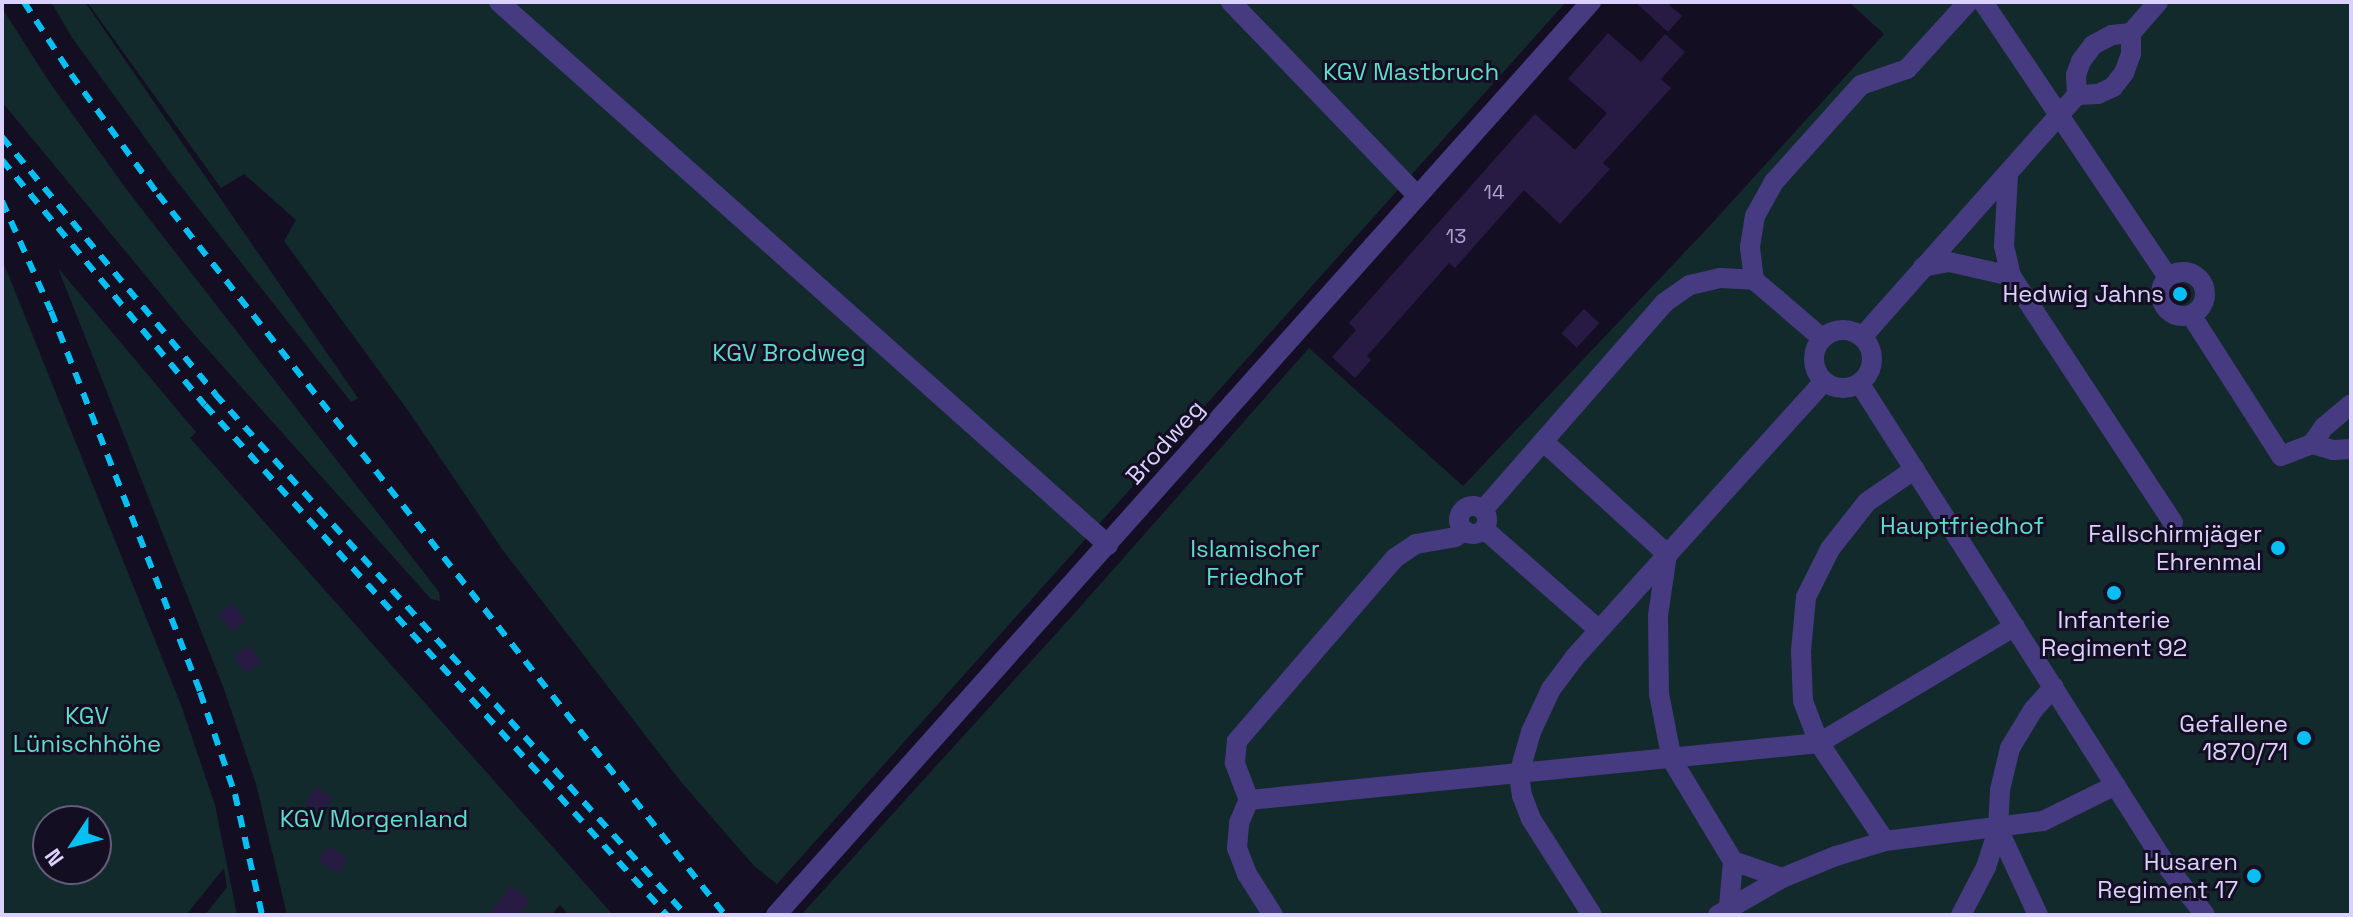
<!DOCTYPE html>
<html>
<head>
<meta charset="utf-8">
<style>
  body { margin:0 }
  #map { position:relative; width:2353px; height:917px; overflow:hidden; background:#140e22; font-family:"Space Grotesk",sans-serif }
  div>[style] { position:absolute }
  .green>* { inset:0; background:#122a2c }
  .building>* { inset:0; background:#281b43; transform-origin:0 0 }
  .minor>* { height:20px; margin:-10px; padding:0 10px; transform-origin:10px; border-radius:10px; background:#463b80 }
  .minor>.ring { margin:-10px; padding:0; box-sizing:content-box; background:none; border:20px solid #463b80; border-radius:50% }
  .rail>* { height:6px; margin-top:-3px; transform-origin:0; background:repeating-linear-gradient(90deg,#07bff3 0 12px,transparent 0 22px) }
  .dots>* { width:22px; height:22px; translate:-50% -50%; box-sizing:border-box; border:4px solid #140e22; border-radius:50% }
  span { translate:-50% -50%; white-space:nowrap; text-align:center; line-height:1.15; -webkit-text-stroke:6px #140e22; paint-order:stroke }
  .number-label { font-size:20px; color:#aea4cf }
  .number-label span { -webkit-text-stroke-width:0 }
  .park-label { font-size:24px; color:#5fdccb }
  .poi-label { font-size:24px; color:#dbd1fe }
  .right { translate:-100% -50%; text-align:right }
  .street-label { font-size:24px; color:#dbd1fe }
  .frame { position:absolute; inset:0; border:4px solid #dbd1fe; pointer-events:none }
  .north { position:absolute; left:32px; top:805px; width:80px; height:80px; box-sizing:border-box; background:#140e22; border:2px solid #645c7a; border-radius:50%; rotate:235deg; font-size:22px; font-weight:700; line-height:32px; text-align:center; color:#dbd1fe }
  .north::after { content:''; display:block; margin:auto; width:28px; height:36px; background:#07bff3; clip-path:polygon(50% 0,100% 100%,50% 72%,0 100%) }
</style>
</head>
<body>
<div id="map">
  <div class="green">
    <div style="clip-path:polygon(51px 2px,85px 2px,358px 398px,351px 402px,172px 175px,73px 39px)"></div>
    <div style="clip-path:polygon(87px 2px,1566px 2px,777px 884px,754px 866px,682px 783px,502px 549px,409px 412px,284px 241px,296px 220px,244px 174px,221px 188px)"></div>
    <div style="clip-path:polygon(1849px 2px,2351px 2px,2351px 915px,801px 915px,1073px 615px,1309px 348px,1463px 486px,1704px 232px,1884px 34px)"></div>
    <div style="clip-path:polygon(2px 8px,50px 83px,127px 190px,439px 592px,440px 601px,431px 599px,193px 333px,2px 102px)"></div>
    <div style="clip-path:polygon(evenodd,2px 259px,181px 705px,215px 805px,237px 915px,205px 915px,227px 887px,224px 868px,186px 915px,2px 915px,2px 259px,48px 821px,96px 821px,96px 869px,48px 869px,48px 821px)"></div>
    <div style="clip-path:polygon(58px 268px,196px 432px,190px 438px,613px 915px,569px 915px,560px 905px,551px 915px,287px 915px,256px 784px,224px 689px)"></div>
  </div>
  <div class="building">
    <div style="clip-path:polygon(1635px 2px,1666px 2px,1682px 16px,1668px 32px)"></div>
    <div style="clip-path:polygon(1608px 33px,1641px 62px,1665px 34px,1685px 52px,1661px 79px,1671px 88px,1603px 163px,1610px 169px,1560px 224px,1524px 190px,1455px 268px,1449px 263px,1367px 356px,1371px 360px,1355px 378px,1332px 357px,1356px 330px,1349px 323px,1535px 114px,1575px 150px,1607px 113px,1568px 79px)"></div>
    <div style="left:1584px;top:309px;width:21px;height:33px;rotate:43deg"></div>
    <div style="left:232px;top:603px;width:22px;height:18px;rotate:51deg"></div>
    <div style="left:249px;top:645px;width:21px;height:19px;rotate:55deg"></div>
    <div style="left:315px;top:787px;width:21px;height:19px;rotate:31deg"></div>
    <div style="left:328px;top:846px;width:23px;height:18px;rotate:31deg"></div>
    <div style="clip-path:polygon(511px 886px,530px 901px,519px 915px,488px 915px)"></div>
  </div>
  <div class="minor">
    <div style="left:499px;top:2px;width:816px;rotate:41.72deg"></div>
    <div style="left:1231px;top:2px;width:269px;rotate:46.1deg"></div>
    <div style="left:1983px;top:2px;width:331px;rotate:56.1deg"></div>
    <div style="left:2077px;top:95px;width:20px;rotate:-93deg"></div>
    <div style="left:2076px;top:75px;width:15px;rotate:-70deg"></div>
    <div style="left:2081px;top:61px;width:20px;rotate:-53deg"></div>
    <div style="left:2093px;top:45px;width:21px;rotate:-28deg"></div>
    <div style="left:2112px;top:35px;width:19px;rotate:-6deg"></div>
    <div style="left:2008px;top:175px;width:71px;rotate:93.2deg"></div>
    <div style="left:2004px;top:246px;width:31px;rotate:77deg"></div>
    <div style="left:2011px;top:276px;width:295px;rotate:56.7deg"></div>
    <div style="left:1923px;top:267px;width:26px;rotate:-11deg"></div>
    <div style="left:1949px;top:262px;width:64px;rotate:12.7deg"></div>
    <div class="ring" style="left:2161px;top:272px;width:24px;height:24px"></div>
    <div style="left:1754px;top:280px;width:33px;rotate:-97deg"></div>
    <div style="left:1750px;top:247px;width:31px;rotate:-81deg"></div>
    <div style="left:1755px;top:216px;width:38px;rotate:-61deg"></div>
    <div style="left:1773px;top:183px;width:132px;rotate:-48.1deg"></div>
    <div style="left:1861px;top:85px;width:49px;rotate:-19.2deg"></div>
    <div style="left:1907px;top:69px;width:91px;rotate:-47.7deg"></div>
    <div style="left:2191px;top:315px;width:167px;rotate:57.4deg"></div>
    <div style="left:2281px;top:456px;width:33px;rotate:-21deg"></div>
    <div style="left:2312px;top:444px;width:21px;rotate:-55deg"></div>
    <div style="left:2324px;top:427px;width:35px;rotate:-40deg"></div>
    <div class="ring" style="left:1814px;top:330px;width:38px;height:38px"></div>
    <div style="left:1863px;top:336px;width:322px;rotate:-48.4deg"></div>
    <div style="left:2077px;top:95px;width:21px;rotate:-3deg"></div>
    <div style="left:2098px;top:94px;width:17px;rotate:-25deg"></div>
    <div style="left:2113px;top:87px;width:18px;rotate:-52deg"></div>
    <div style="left:2124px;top:73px;width:20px;rotate:-70deg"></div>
    <div style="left:2131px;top:54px;width:21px;rotate:-90deg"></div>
    <div style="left:2131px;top:33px;width:41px;rotate:-48.9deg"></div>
    <div style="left:1860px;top:384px;width:570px;rotate:57.54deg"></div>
    <div style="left:2166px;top:865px;width:63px;rotate:52deg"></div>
    <div style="left:1545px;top:443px;width:165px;rotate:42.3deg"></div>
    <div style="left:1667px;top:554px;width:63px;rotate:98.3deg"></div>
    <div style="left:1658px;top:616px;width:78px;rotate:89.3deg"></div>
    <div style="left:1659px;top:694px;width:67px;rotate:78.9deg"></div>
    <div style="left:1672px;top:760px;width:118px;rotate:58.9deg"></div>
    <div style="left:1733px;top:861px;width:52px;rotate:19.1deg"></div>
    <div style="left:2312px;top:444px;width:22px;rotate:16deg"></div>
    <div style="left:2333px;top:450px;width:18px;rotate:-3deg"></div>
    <div class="ring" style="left:1459px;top:506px;width:8px;height:8px"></div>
    <div style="left:1483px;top:510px;width:275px;rotate:-48.8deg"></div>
    <div style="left:1664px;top:303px;width:32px;rotate:-35deg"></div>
    <div style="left:1690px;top:285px;width:31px;rotate:-13deg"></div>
    <div style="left:1720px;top:278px;width:34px;rotate:3deg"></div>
    <div style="left:1754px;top:280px;width:89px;rotate:40.5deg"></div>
    <div style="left:1484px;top:529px;width:153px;rotate:41.3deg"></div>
    <div style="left:1249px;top:800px;width:40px;rotate:-111deg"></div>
    <div style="left:1235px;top:763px;width:22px;rotate:-85deg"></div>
    <div style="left:1237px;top:741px;width:242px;rotate:-49.2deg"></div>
    <div style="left:1395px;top:558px;width:25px;rotate:-34deg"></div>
    <div style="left:1416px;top:544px;width:40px;rotate:-10deg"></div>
    <div style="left:1455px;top:537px;width:12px;rotate:-31deg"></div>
    <div style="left:1885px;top:841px;width:118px;rotate:-124deg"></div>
    <div style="left:1819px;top:743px;width:45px;rotate:-110.9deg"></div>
    <div style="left:1803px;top:701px;width:50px;rotate:-92.3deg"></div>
    <div style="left:1801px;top:651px;width:54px;rotate:-84.7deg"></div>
    <div style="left:1806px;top:597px;width:54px;rotate:-63.4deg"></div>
    <div style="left:1830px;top:549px;width:60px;rotate:-51.8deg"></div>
    <div style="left:1867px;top:502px;width:58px;rotate:-34.5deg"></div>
    <div style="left:1729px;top:906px;width:45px;rotate:-84.9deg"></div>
    <div style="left:776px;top:915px;width:1224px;rotate:-48.25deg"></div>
    <div style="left:1273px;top:915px;width:49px;rotate:-122.4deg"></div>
    <div style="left:1247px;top:874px;width:28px;rotate:-111deg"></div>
    <div style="left:1237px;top:848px;width:25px;rotate:-85deg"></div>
    <div style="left:1239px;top:823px;width:25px;rotate:-67deg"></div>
    <div style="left:1249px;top:800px;width:573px;rotate:-5.71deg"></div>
    <div style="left:1819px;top:743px;width:228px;rotate:-30.8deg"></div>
    <div style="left:1592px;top:915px;width:114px;rotate:-122.4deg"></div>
    <div style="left:1531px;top:819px;width:25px;rotate:-111deg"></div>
    <div style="left:1522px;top:796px;width:22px;rotate:-98deg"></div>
    <div style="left:1519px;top:774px;width:44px;rotate:-74.1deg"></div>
    <div style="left:1531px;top:732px;width:47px;rotate:-65.1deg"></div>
    <div style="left:1551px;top:689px;width:39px;rotate:-53deg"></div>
    <div style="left:1574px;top:658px;width:372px;rotate:-47.9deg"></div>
    <div style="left:1718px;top:915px;width:74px;rotate:-30deg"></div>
    <div style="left:1782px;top:878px;width:58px;rotate:-22.2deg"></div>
    <div style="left:1836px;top:856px;width:51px;rotate:-17deg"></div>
    <div style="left:1885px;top:841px;width:159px;rotate:-7.2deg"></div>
    <div style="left:2043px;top:821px;width:81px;rotate:-26.3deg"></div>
    <div style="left:1961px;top:915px;width:54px;rotate:-62.5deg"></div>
    <div style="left:1986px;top:867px;width:40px;rotate:-72deg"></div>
    <div style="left:2038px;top:915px;width:95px;rotate:-114.9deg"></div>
    <div style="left:1998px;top:829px;width:39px;rotate:-87deg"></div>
    <div style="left:2000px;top:790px;width:43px;rotate:-76.6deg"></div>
    <div style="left:2010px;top:748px;width:44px;rotate:-58.8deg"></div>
    <div style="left:2033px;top:710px;width:31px;rotate:-48deg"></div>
  </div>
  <div class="rail">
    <div style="left:24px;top:2px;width:86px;rotate:56.9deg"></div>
    <div style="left:71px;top:74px;width:148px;rotate:54.1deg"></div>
    <div style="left:158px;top:194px;width:917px;rotate:51.82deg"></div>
    <div style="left:2px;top:137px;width:334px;rotate:50.3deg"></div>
    <div style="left:215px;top:394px;width:702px;rotate:47.89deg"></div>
    <div style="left:2px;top:160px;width:318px;rotate:50.4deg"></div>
    <div style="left:205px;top:405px;width:688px;rotate:47.83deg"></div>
    <div style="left:2px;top:201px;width:120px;rotate:66deg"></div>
    <div style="left:51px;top:311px;width:409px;rotate:68.6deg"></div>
    <div style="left:200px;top:692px;width:108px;rotate:71.1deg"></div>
    <div style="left:235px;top:794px;width:124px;rotate:77.4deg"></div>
  </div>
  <div class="dots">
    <div style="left:2180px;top:294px;background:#07bff3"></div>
    <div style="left:2278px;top:548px;background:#07bff3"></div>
    <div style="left:2114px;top:593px;background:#07bff3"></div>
    <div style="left:2304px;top:738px;background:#07bff3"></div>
    <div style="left:2254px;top:876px;background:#07bff3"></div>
  </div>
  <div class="number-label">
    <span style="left:1494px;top:192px">14</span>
    <span style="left:1456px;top:236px">13</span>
  </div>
  <div class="park-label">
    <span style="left:1411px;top:72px">KGV Mastbruch</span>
    <span style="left:789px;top:353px">KGV Brodweg</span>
    <span style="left:1962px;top:526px">Hauptfriedhof</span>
    <span style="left:1255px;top:563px">Islamischer<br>Friedhof</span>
    <span style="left:87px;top:730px">KGV<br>Lünischhöhe</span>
    <span style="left:374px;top:819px">KGV Morgenland</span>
  </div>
  <div class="poi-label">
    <span class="right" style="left:2164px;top:294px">Hedwig Jahns</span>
    <span class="right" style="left:2262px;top:548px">Fallschirmjäger<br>Ehrenmal</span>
    <span style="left:2114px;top:634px">Infanterie<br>Regiment 92</span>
    <span class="right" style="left:2288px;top:738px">Gefallene<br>1870/71</span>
    <span class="right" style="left:2238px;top:876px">Husaren<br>Regiment 17</span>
  </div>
  <div class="street-label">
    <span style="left:1165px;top:442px;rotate:-48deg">Brodweg</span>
  </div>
  <div class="frame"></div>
  <div class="north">N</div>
</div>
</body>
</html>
